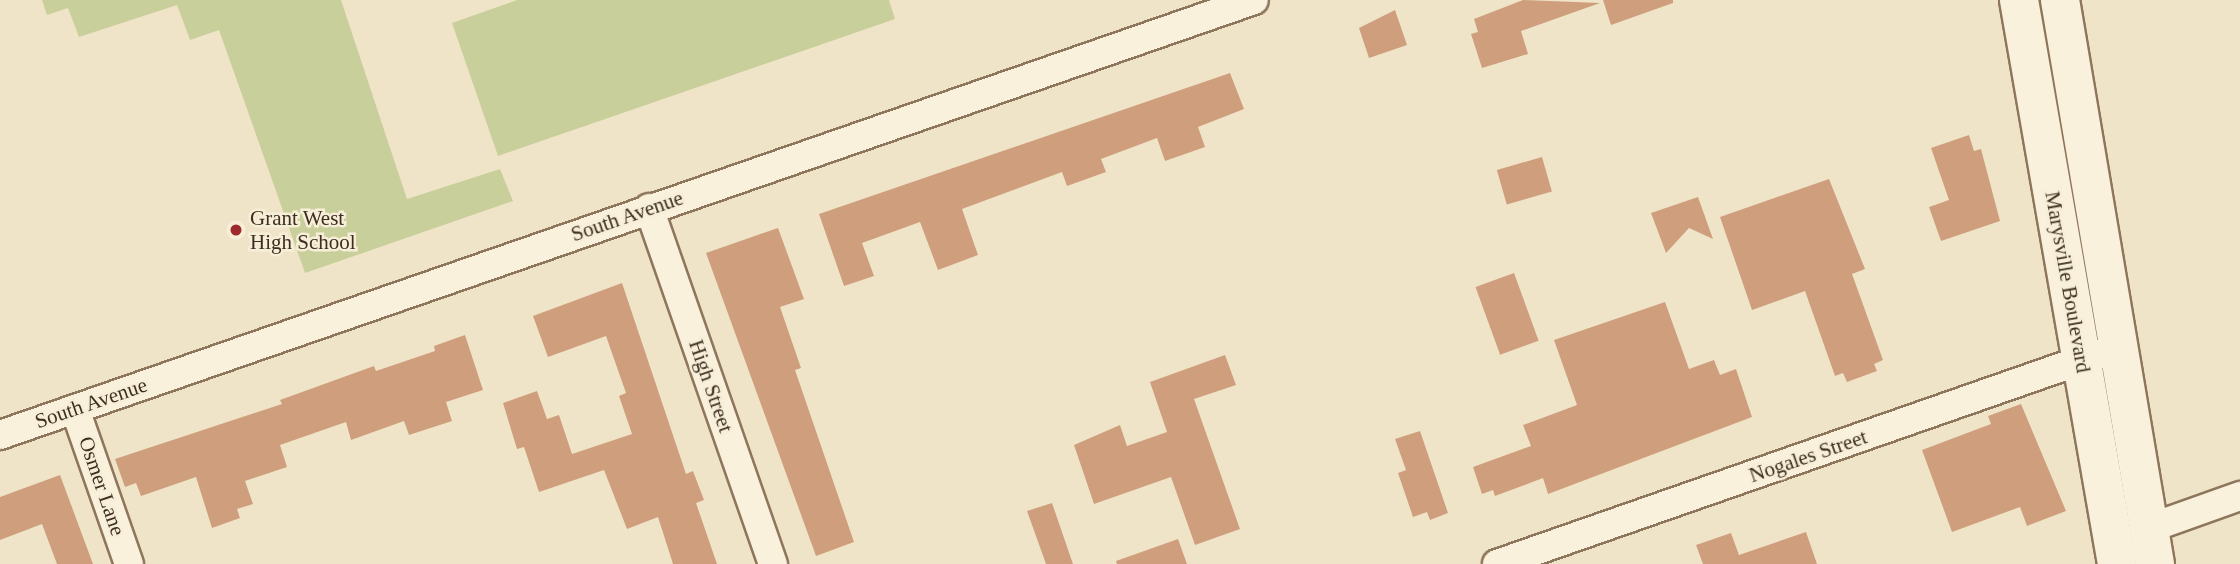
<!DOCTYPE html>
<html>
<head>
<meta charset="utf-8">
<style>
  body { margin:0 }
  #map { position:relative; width:2240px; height:564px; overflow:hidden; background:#f0e4c8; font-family:"Times New Roman",serif }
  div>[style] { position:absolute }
  .green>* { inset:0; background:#c9cf9b }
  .building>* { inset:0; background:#cf9f7d; transform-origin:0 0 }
  .roads { filter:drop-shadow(2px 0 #8d765c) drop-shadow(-2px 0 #8d765c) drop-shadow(0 2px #8d765c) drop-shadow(0 -2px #8d765c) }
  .street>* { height:28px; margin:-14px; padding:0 14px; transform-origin:14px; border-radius:14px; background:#faf1dc }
  .secondary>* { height:38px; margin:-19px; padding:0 19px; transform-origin:19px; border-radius:19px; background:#faf1dc }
  .dots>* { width:19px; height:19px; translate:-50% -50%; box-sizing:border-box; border:4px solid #f7eed8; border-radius:50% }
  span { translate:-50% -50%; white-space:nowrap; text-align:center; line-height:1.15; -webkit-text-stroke:5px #f7eed8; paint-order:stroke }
  .street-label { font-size:21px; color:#3d2e20 }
  .poi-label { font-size:21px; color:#3d2e20 }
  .left { translate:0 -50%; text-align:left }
</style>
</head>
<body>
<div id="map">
  <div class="green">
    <div style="clip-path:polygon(42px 0,341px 0,407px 199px,500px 169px,513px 201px,305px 273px,219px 30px,190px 40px,177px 5px,79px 37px,68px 8px,47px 15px)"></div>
    <div style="clip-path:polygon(517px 0,889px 0,895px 19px,498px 156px,452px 23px)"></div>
  </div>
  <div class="building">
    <div style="clip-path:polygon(1523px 0,1600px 3px,1521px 31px,1528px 54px,1482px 68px,1471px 34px,1478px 32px,1474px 19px)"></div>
    <div style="clip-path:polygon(1603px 0,1673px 0,1673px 3px,1611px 25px)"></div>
    <div style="clip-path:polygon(1395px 10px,1407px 45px,1369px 58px,1359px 28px)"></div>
    <div style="clip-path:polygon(1230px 73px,1244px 109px,1198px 127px,1205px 147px,1165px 161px,1157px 138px,1101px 159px,1106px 172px,1067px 186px,1062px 172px,962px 209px,978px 255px,938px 270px,920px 222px,862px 243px,874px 276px,844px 286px,819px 214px)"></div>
    <div style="clip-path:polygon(1969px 135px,1974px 151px,1981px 149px,2000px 221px,1941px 241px,1929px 207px,1949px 200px,1931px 148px)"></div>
    <div style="left:1542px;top:157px;width:36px;height:47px;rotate:74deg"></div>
    <div style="clip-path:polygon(1829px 179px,1865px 269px,1852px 274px,1883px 360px,1874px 364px,1877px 371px,1847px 382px,1843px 373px,1835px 376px,1805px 291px,1752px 310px,1720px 217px)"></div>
    <div style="clip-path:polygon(1698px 197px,1713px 239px,1689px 228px,1666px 253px,1651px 213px)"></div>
    <div style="clip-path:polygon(778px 228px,804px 299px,780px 307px,801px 368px,795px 370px,854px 542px,816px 556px,706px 253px)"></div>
    <div style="left:1514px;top:273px;width:72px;height:41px;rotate:70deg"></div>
    <div style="clip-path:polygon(622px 283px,686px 474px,693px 471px,704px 500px,696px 503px,717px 564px,673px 564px,658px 517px,627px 529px,604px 470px,539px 492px,524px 447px,517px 449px,503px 403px,537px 391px,547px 419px,559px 415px,572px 454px,632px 434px,619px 396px,626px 393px,606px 336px,548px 357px,533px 316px)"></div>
    <div style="clip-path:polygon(1665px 302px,1689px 369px,1714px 360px,1720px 375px,1736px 369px,1752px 417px,1548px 494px,1543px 478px,1495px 496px,1493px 490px,1482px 494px,1473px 467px,1531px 446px,1523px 425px,1577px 405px,1554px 340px)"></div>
    <div style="clip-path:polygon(465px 335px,483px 390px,446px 402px,452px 421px,409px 435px,404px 421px,351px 440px,346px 422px,280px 445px,287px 467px,245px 481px,253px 504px,237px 509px,240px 518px,212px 528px,196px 477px,141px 496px,136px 483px,125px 487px,115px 459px,282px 404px,280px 400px,374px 366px,376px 371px,435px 351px,434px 346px)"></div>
    <div style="clip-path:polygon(1225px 355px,1236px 385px,1194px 399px,1240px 529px,1195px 545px,1171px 477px,1094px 504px,1074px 445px,1120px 425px,1127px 446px,1167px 432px,1150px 382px)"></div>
    <div style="clip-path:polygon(2021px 404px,2066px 511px,2027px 526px,2020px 507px,1952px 532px,1922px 450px,1991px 424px,1988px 416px)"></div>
    <div style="clip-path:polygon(1420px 431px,1448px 513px,1430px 520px,1427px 512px,1413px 517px,1398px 473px,1406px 470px,1395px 439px)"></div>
    <div style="clip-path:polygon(60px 475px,93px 564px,57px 564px,42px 524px,0 540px,0 497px)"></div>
    <div style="clip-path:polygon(1052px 503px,1073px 564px,1046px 564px,1027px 511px)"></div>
    <div style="clip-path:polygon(1806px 532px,1817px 564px,1703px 564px,1696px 545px,1731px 533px,1739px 555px)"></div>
    <div style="clip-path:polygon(1178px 539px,1187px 564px,1117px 564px,1116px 561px)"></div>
  </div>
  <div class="roads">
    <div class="street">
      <div style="left:649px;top:208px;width:377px;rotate:70.8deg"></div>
      <div style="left:75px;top:409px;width:164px;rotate:70.8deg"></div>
      <div style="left:0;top:435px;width:1327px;rotate:-19.13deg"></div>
      <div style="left:2150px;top:528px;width:96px;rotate:-19.6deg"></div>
      <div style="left:1497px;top:564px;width:638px;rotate:-19.23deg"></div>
    </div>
    <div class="secondary">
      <div style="left:2019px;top:0;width:572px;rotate:80.14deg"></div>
      <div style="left:2060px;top:0;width:572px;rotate:80.44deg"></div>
    </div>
  </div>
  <div class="dots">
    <div style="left:236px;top:230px;background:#9e2a2b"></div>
  </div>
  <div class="street-label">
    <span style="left:627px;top:216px;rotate:-19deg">South Avenue</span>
    <span style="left:2068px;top:282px;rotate:80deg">Marysville Boulevard</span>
    <span style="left:711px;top:386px;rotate:71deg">High Street</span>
    <span style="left:91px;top:403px;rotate:-19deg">South Avenue</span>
    <span style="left:1808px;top:456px;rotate:-19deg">Nogales Street</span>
    <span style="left:102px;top:486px;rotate:71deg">Osmer Lane</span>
  </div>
  <div class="poi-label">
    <span class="left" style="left:250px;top:230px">Grant West<br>High School</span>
  </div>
</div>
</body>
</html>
